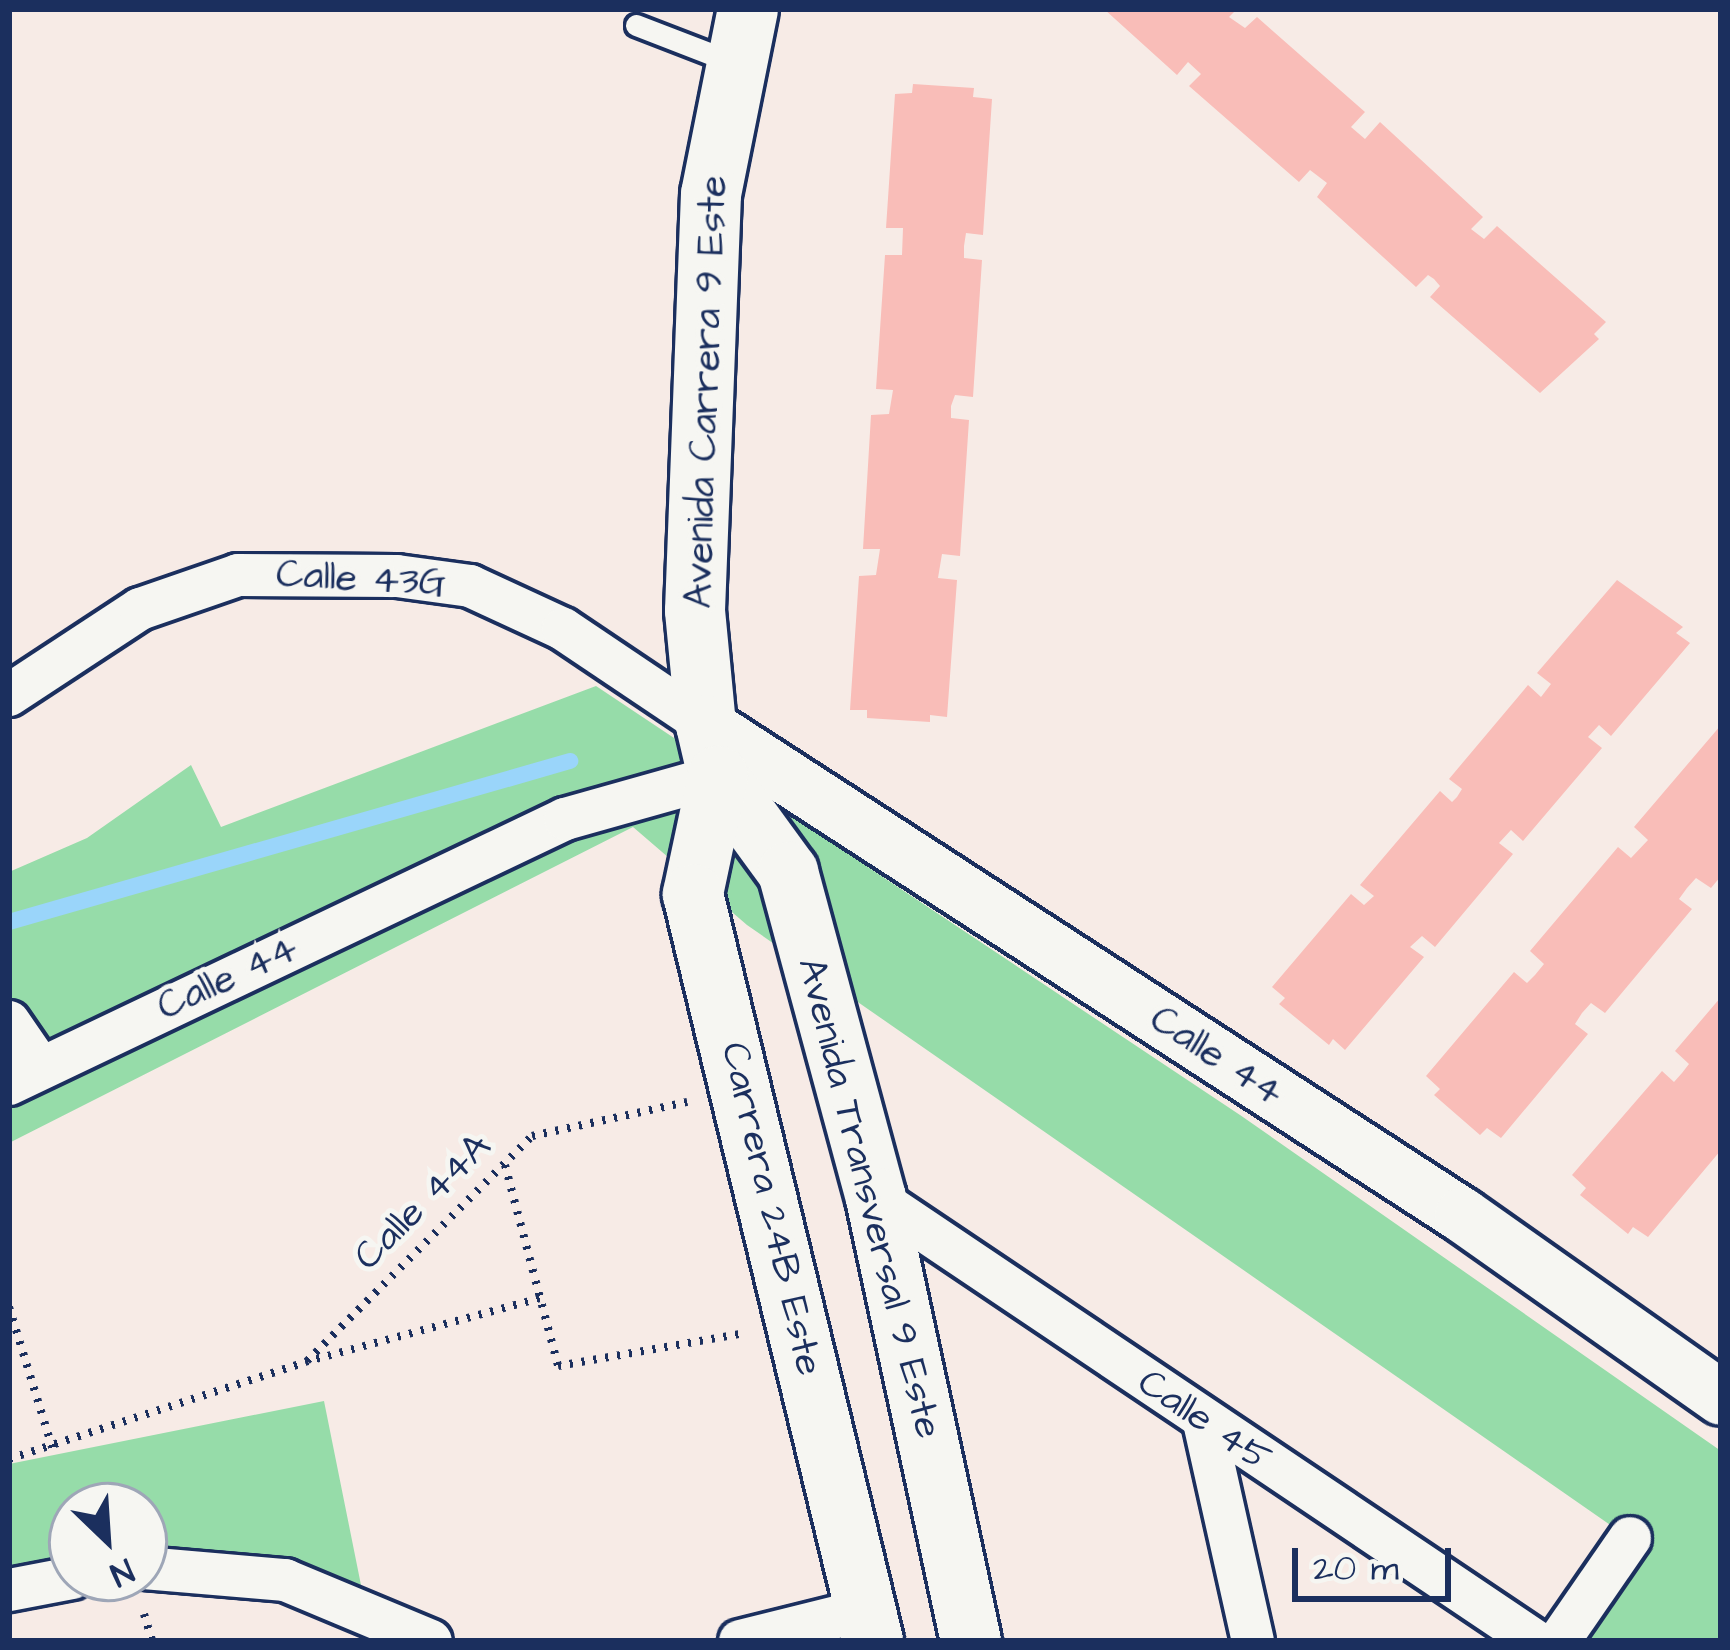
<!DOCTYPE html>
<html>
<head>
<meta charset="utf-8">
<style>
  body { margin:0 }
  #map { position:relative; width:1730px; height:1650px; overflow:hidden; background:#f7ebe6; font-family:"Architects Daughter",sans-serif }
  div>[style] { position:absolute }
  .green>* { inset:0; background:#96dca9 }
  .stream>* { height:16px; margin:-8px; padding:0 8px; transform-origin:8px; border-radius:8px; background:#9ad5fa }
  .building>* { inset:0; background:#f9bdb8 }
  .path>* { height:8px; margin-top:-4px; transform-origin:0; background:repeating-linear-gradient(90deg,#1b2f5e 0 3px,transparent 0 12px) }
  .roads { filter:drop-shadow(3px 0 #1b2f5e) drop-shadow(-3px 0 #1b2f5e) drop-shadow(0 3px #1b2f5e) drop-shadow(0 -3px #1b2f5e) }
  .service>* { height:21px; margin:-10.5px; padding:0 10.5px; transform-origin:10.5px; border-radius:10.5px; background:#f6f6f2 }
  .minor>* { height:42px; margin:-21px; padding:0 21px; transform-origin:21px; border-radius:21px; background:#f6f6f2 }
  .tertiary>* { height:54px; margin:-27px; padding:0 27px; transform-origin:27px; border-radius:27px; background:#f6f6f2 }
  .secondary>* { height:60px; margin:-30px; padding:0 30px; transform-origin:30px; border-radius:30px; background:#f6f6f2 }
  span { translate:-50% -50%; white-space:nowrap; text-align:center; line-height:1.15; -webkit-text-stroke:10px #f6f6f2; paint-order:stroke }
  .street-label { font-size:39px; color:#1b2f5e }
  .frame { position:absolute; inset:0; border:12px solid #1b2f5e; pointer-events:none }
  .north { position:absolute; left:48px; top:1482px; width:120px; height:120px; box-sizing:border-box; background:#f6f6f2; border:3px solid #9ea6b7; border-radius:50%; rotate:155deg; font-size:33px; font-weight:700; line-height:48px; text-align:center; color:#1b2f5e }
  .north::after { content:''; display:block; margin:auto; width:42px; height:54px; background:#1b2f5e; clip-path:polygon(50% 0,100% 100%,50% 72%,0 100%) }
  .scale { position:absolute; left:1292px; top:1548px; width:159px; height:54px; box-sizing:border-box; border:6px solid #1b2f5e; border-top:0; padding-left:15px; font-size:36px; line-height:42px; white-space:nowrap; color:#1b2f5e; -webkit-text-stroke:9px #f6f6f2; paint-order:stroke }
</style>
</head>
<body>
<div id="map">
  <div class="green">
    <div style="clip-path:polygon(596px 686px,1240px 1115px,1721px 1451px,1721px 1641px,1585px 1641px,1567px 1629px,1629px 1538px,747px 925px,633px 827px,9px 1143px,9px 872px,87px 838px,191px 765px,221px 827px)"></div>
    <div style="clip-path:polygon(324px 1401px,362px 1590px,144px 1554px,144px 1506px,72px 1506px,72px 1564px,9px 1576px,9px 1464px)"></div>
  </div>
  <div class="stream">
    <div style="left:9px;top:922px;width:584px;rotate:-16.01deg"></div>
  </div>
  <div class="building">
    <div style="clip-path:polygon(1104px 9px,1237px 9px,1229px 17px,1245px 28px,1257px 17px,1365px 112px,1351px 127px,1365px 139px,1380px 122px,1483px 217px,1471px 229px,1484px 239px,1497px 226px,1606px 322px,1594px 334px,1599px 339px,1540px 393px,1430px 297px,1440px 286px,1434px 279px,1428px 275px,1416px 287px,1317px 197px,1327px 183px,1310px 170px,1299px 182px,1189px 86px,1201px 74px,1188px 62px,1177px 75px)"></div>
    <div style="clip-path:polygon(913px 84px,974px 88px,973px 97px,992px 99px,983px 235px,966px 233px,964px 246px,964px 258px,982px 260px,973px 397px,955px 395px,951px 406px,951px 418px,969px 420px,960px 556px,942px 554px,938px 578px,957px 580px,947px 717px,930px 715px,930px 722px,867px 718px,867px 710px,850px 710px,859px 576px,876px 575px,880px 549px,863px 549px,871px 415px,889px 414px,893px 390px,876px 389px,885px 255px,902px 255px,903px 228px,886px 228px,895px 94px,912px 93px)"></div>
    <div style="clip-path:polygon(1617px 580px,1683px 627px,1676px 633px,1690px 643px,1611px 736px,1599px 725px,1588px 737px,1602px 748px,1523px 841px,1511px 830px,1499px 843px,1513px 854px,1435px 947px,1422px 936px,1410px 947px,1424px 957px,1345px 1050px,1333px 1039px,1329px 1045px,1279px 1004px,1285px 998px,1272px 987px,1351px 894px,1364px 905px,1374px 896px,1360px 885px,1440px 791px,1452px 802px,1457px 797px,1462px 789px,1449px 779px,1528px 685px,1541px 697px,1551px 684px,1537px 673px)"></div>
    <div style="clip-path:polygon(1721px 725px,1721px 876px,1711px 888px,1696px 878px,1687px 888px,1679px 899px,1692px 909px,1605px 1013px,1591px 1003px,1582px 1013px,1575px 1024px,1588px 1034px,1501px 1138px,1487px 1128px,1480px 1135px,1434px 1095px,1440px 1089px,1426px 1076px,1514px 972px,1527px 983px,1535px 975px,1544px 964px,1530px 951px,1618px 847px,1631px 858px,1648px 840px,1634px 827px)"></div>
    <div style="clip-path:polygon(1721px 997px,1721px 1150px,1648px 1237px,1633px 1227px,1628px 1234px,1580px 1195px,1586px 1188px,1572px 1175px,1662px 1071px,1674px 1082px,1682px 1073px,1689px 1064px,1675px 1051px)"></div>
  </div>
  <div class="path">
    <div style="left:505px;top:1165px;width:208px;rotate:75.2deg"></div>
    <div style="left:558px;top:1366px;width:185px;rotate:-10deg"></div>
    <div style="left:9px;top:1307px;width:150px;rotate:72.9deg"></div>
    <div style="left:307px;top:1361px;width:318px;rotate:-45deg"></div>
    <div style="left:532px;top:1136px;width:159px;rotate:-12.4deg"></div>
    <div style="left:9px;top:1459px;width:311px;rotate:-18.1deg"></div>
    <div style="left:305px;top:1362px;width:245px;rotate:-15.2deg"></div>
    <div style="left:144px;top:1614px;width:28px;rotate:73deg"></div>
  </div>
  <div class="roads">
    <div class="service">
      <div style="left:636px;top:25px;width:103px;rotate:21.1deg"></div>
    </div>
    <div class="minor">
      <div style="left:9px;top:695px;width:157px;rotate:-33.3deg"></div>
      <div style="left:140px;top:609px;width:104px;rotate:-19.1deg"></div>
      <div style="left:238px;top:575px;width:159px;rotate:0.4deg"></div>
      <div style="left:397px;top:576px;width:74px;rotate:7.8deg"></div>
      <div style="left:470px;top:586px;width:102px;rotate:24.8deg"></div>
      <div style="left:563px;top:629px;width:172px;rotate:33.9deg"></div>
      <div style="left:9px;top:1022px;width:55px;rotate:55.4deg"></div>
      <div style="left:9px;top:1084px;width:616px;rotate:-25.48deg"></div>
      <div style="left:565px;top:819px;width:159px;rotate:-15.7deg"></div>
      <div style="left:876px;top:1198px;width:794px;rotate:33.91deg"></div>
      <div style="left:1204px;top:1422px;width:224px;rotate:77.4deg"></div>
      <div style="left:144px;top:1568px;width:142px;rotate:4.9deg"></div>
      <div style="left:285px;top:1580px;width:158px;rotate:22.7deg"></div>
      <div style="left:9px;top:1590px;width:64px;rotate:-10.8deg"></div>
      <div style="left:740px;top:1641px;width:129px;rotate:-13.9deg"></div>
      <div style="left:1559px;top:1641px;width:125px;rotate:-55.4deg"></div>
    </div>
    <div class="tertiary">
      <div style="left:706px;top:725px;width:901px;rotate:32.95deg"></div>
      <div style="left:1462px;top:1215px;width:317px;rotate:35.2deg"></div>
    </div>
    <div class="secondary">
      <div style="left:748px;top:9px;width:189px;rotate:101.3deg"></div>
      <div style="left:711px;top:194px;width:417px;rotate:92.2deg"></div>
      <div style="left:695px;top:611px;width:115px;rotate:84.5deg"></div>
      <div style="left:706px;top:725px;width:52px;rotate:76.8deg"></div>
      <div style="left:718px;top:776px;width:119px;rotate:53.9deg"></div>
      <div style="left:788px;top:872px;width:338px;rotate:74.9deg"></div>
      <div style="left:876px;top:1198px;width:453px;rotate:77.9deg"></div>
      <div style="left:718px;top:776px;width:121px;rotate:102deg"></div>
      <div style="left:693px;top:894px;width:768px;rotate:76.45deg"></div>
    </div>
  </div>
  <div class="street-label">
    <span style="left:707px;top:392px;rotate:-88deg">Avenida Carrera 9 Este</span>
    <span style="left:361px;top:580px;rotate:3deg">Calle 43G</span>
    <span style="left:228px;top:979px;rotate:-25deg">Calle 44</span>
    <span style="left:1216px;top:1057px;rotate:33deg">Calle 44</span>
    <span style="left:869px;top:1198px;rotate:76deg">Avenida Transversal 9 Este</span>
    <span style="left:423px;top:1202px;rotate:-45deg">Calle 44A</span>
    <span style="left:771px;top:1209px;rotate:77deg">Carrera 24B Este</span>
    <span style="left:1204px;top:1421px;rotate:34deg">Calle 45</span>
  </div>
  <div class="frame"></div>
  <div class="north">N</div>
  <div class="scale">20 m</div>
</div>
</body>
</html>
